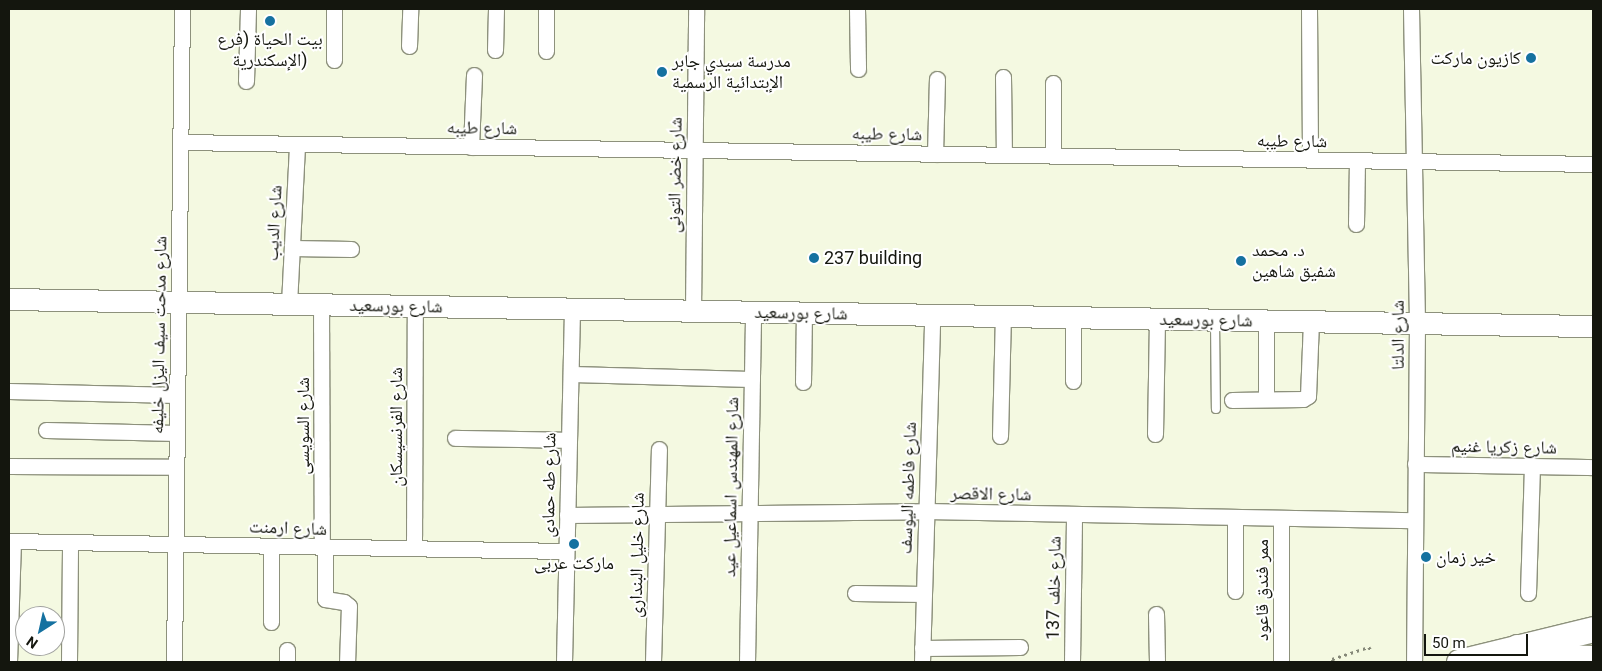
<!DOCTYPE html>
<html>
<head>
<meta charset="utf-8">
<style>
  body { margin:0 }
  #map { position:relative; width:1602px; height:671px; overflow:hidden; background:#f4f9e1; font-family:Roboto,"Noto Naskh Arabic",sans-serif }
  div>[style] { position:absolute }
  .path>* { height:2.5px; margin-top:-1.25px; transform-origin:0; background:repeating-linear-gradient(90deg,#858878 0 2.5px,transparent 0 6.5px) }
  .roads { filter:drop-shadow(1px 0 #8d917c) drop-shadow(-1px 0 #8d917c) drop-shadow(0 1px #8d917c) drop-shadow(0 -1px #8d917c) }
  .service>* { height:8px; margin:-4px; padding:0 4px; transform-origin:4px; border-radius:4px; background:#fff }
  .minor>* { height:15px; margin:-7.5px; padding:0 7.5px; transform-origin:7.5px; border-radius:7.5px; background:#fff }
  .secondary>* { height:21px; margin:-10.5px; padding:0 10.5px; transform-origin:10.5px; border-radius:10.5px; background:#fff }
  .trunk>* { height:25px; margin:-12.5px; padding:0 12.5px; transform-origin:12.5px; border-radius:12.5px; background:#fff }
  .dots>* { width:14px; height:14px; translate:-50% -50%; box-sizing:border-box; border:2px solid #fff; border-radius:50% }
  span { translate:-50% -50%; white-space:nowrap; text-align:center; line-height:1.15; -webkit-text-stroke:4px #fff; paint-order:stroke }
  .poi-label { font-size:18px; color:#14160e }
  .right { translate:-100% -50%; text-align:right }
  .left { translate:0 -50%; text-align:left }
  .street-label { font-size:18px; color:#14160e }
  .frame { position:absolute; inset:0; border:10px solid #14160e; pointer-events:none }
  .north { position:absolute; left:15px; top:606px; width:50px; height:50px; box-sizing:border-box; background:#fff; border:1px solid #a1a29f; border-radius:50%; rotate:215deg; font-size:14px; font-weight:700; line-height:20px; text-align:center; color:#14160e }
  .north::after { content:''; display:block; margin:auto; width:18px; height:22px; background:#1571a0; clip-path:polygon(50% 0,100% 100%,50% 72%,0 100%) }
  .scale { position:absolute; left:1424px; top:634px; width:104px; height:22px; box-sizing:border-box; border:2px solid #14160e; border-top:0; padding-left:6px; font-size:15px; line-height:18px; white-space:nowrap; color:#14160e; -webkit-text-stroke:4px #fff; paint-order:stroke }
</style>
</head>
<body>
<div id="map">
  <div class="path">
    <div style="left:1333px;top:662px;width:3px;rotate:-108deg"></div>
    <div style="left:1332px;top:659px;width:39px;rotate:-18deg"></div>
    <div style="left:1369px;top:647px;width:6px;rotate:59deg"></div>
  </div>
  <div class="roads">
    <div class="service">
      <div style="left:1215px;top:320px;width:89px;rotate:89.4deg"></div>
    </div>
    <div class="minor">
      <div style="left:546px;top:9px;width:42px;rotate:90deg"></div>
      <div style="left:857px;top:9px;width:60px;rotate:89deg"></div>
      <div style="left:1309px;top:9px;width:151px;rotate:89.6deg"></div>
      <div style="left:1411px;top:9px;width:315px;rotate:88.9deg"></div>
      <div style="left:1417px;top:324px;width:338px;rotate:90.5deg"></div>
      <div style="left:409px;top:46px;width:37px;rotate:-88deg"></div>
      <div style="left:495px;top:50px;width:41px;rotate:-88.6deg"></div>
      <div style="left:334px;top:60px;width:51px;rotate:-90deg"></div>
      <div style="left:1003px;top:77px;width:78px;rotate:89.3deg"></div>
      <div style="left:246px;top:81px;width:72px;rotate:-88.4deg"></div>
      <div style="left:1053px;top:83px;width:73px;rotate:90deg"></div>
      <div style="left:180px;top:142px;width:1413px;rotate:0.89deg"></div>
      <div style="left:471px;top:147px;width:72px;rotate:-87.6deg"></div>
      <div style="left:935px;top:154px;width:75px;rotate:-88.5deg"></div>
      <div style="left:1356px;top:224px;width:64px;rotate:-89.1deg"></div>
      <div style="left:292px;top:248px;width:59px;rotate:1deg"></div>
      <div style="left:289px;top:304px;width:160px;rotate:-87.1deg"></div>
      <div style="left:321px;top:305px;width:242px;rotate:89.8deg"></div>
      <div style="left:693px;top:311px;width:302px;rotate:-89.4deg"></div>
      <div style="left:1266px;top:321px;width:78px;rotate:90deg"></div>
      <div style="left:571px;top:374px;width:181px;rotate:1.6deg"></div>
      <div style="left:1073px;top:381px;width:63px;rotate:-90deg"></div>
      <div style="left:803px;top:382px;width:69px;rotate:-89.2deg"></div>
      <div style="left:9px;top:391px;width:168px;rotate:1.4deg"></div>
      <div style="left:1232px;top:400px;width:71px;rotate:-0.8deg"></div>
      <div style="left:1303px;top:399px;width:6px;rotate:-31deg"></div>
      <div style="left:1308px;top:396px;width:74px;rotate:-87.7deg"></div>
      <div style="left:46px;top:430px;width:131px;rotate:1.3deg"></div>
      <div style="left:1155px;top:434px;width:115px;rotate:-89deg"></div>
      <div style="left:1000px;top:436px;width:119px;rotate:-88.6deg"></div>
      <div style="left:455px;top:438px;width:114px;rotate:1deg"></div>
      <div style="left:1415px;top:464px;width:178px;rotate:1deg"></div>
      <div style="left:9px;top:466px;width:167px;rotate:0.3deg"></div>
      <div style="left:567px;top:515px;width:359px;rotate:-0.6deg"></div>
      <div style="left:926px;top:511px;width:488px;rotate:1.1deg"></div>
      <div style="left:9px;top:541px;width:557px;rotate:1.03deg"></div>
      <div style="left:271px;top:546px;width:76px;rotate:90deg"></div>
      <div style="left:325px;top:548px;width:51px;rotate:90deg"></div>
      <div style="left:325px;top:599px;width:19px;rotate:9deg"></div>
      <div style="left:344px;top:602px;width:6px;rotate:39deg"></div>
      <div style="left:349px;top:606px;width:56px;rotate:92deg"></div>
      <div style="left:414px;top:548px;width:242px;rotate:-89.8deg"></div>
      <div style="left:1235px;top:591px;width:74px;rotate:-90deg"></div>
      <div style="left:855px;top:593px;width:69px;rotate:0.8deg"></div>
      <div style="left:1528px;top:593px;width:127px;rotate:-88.2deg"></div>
      <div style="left:1156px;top:614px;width:48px;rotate:88.8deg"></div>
      <div style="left:922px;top:648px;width:98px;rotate:-0.6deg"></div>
      <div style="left:9px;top:662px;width:120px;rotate:-88.1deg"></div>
      <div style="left:69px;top:662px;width:120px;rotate:-89.5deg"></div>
      <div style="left:174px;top:662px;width:653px;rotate:-89.3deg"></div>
      <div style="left:287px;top:662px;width:12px;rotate:-90deg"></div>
      <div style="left:564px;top:662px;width:353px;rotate:-88.7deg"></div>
      <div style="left:653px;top:662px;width:213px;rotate:-88.4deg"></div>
      <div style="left:747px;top:662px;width:350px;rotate:-89deg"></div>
      <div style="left:922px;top:662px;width:347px;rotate:-88.3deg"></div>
      <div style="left:1072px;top:662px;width:148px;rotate:-89.2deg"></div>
      <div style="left:1281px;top:662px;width:144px;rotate:-90deg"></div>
    </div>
    <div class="secondary">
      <div style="left:9px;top:299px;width:1584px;rotate:0.98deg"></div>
    </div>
    <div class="trunk">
      <div style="left:1517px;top:647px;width:34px;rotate:17deg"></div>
      <div style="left:1550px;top:657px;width:43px;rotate:1.3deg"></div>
      <div style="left:1459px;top:662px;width:138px;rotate:-13.8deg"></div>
    </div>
  </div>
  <div class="dots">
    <div style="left:270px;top:21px;background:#1571a0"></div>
    <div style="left:1531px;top:58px;background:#1571a0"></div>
    <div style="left:662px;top:72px;background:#1571a0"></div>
    <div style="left:814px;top:258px;background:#1571a0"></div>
    <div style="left:1241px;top:261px;background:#1571a0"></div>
    <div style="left:574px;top:544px;background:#1571a0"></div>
    <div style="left:1426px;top:557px;background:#1571a0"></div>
  </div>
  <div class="poi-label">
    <span style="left:270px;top:50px">بيت الحياة (فرع<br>الإسكندرية)</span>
    <span class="right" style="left:1521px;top:58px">كازيون ماركت</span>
    <span class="left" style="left:672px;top:72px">مدرسة سيدي جابر<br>الإبتدائية الرسمية</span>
    <span class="left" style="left:1252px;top:261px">د. محمد<br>شفيق شاهين</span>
    <span class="left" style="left:824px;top:258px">237 building</span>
    <span class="left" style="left:1436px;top:557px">خير زمان</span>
    <span style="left:574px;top:563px">ماركت عربى</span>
  </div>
  <div class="street-label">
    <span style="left:482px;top:128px;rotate:1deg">شارع طيبه</span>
    <span style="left:887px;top:134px;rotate:1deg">شارع طيبه</span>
    <span style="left:1292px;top:141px;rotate:1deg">شارع طيبه</span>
    <span style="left:675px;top:175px;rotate:-89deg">شارع خضر التونى</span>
    <span style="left:274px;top:223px;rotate:-87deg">شارع الديب</span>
    <span style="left:396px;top:306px;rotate:1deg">شارع بورسعيد</span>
    <span style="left:801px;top:313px;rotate:1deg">شارع بورسعيد</span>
    <span style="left:1206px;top:320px;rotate:1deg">شارع بورسعيد</span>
    <span style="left:159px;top:335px;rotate:-89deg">شارع مدحت سيف اليزل خليفه</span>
    <span style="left:1398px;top:335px;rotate:-90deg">شارع الدلتا</span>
    <span style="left:303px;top:426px;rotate:-90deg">شارع السويسى</span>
    <span style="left:396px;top:427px;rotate:-90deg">شارع الفرنسيسكان</span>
    <span style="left:1504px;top:447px;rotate:1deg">شارع زكريا غنيم</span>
    <span style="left:549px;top:485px;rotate:-89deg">شارع طه حمادى</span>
    <span style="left:731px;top:487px;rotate:-89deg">شارع المهندس اسماعيل عيد</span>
    <span style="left:908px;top:488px;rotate:-88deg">شارع فاطمه اليوسف</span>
    <span style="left:991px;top:494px;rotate:1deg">شارع الاقصر</span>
    <span style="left:288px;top:528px;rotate:2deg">شارع ارمنت</span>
    <span style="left:637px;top:555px;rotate:-89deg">شارع خليل البندارى</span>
    <span style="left:1054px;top:588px;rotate:-89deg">شارع خلف 137</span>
    <span style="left:1262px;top:590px;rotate:-90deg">ممر فندق قاعود</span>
  </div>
  <div class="frame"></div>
  <div class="north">N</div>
  <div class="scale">50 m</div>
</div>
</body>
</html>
